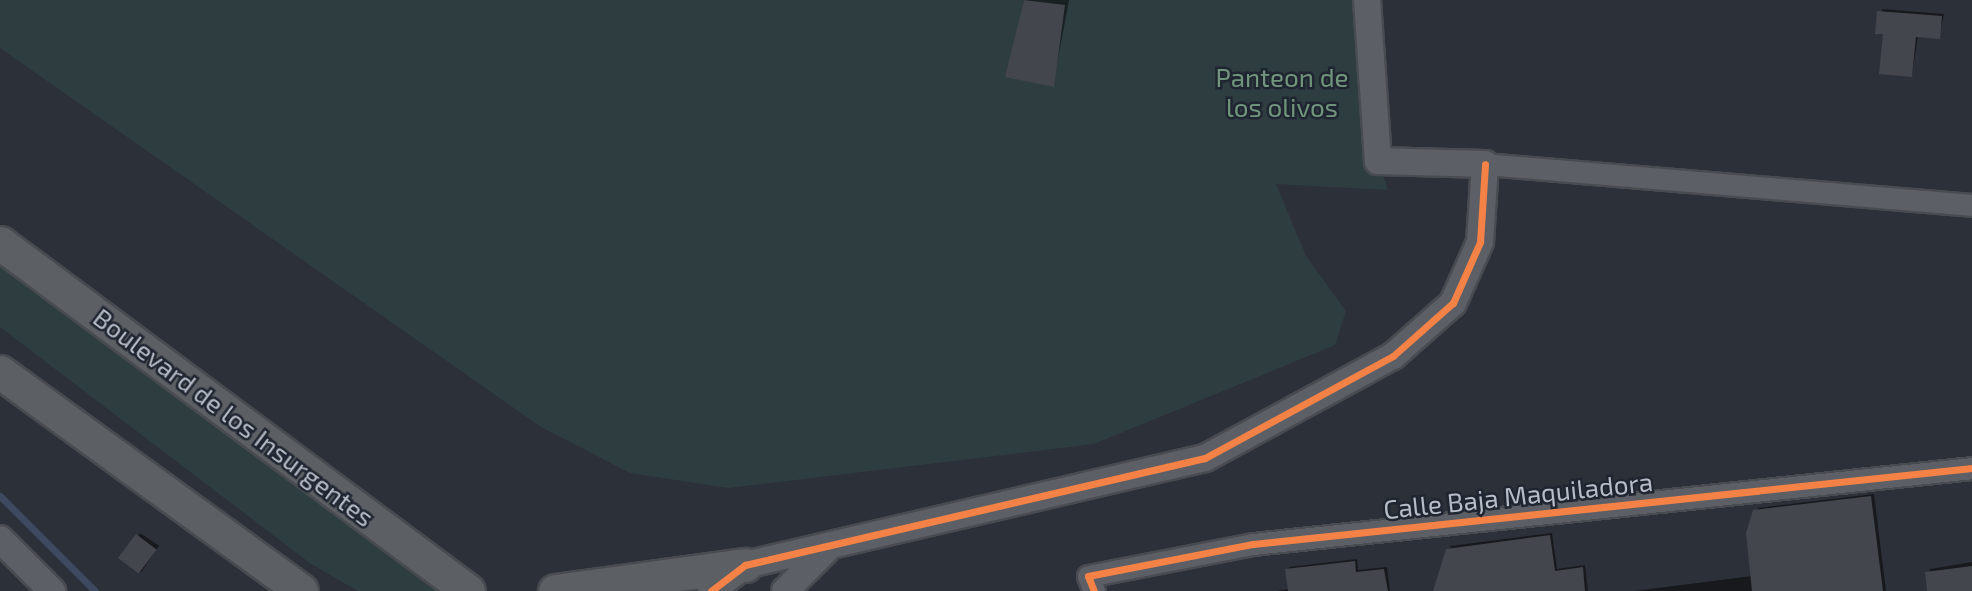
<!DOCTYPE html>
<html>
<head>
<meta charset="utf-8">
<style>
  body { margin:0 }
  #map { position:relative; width:1972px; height:591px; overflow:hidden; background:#2c3038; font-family:"Exo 2",sans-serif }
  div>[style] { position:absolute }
  .green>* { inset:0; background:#2e3d40 }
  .shadow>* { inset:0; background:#0007; transform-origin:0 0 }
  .stream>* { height:7px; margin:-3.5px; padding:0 3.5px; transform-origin:3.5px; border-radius:3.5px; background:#3e495f }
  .building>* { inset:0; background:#43464c; transform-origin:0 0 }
  .roads { filter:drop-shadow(2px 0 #484b50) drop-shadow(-2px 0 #484b50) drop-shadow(0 2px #484b50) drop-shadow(0 -2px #484b50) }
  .minor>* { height:21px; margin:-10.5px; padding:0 10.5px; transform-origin:10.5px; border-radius:10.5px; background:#5c5f65 }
  .tertiary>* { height:26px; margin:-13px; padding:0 13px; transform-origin:13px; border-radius:13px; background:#5c5f65 }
  .trunk>* { height:33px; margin:-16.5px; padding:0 16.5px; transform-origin:16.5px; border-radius:16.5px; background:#5c5f63 }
  .cycleway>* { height:7px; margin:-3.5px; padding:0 3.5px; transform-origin:3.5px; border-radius:3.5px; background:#f48246 }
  span { translate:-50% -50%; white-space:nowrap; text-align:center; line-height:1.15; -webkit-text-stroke:5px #202631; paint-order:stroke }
  .park-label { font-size:26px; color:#71957c }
  .street-label { font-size:26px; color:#b7bcc7 }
</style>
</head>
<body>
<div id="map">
  <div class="green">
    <div style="clip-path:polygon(0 0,1367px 0,1378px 161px,1388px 190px,1276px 184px,1306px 256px,1346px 311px,1335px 345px,1094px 444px,728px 488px,630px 473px,541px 427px,0 48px)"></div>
    <div style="clip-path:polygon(0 263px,437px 591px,358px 591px,311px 564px,0 327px)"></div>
  </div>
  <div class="shadow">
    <div style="clip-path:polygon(1024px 0,1069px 0,1053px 85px,1007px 75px)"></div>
    <div style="clip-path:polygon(1882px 9px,1944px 14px,1939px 37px,1918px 36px,1912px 75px,1885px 32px)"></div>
    <div style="clip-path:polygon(1874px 494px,1886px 591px,1634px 591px,1752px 576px,1758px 508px)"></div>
    <div style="left:140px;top:533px;width:23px;height:32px;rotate:34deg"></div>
    <div style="clip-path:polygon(1552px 533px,1557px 569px,1585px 565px,1588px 591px,1435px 591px,1451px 546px)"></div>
    <div style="clip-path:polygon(1357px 559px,1358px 570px,1387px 567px,1390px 591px,1405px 591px,1276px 591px,1289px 589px,1289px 567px)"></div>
    <div style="clip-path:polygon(1972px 562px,1972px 591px,1929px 591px,1930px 569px)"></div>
  </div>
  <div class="stream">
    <div style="left:0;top:496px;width:134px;rotate:45deg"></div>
  </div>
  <div class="building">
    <div style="clip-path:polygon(1024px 0,1065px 5px,1054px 87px,1005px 77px)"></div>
    <div style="clip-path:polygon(1877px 11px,1942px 16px,1940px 39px,1916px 37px,1912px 77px,1879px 74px,1883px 34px,1875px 34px)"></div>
    <div style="clip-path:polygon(1871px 496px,1883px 591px,1752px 591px,1746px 533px,1753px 510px)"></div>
    <div style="left:136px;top:534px;width:26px;height:30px;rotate:37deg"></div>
    <div style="clip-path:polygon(1550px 535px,1555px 571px,1583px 567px,1585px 591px,1433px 591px,1446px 549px)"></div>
    <div style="clip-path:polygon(1355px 561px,1356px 572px,1384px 569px,1388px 591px,1288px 591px,1285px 569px)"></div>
    <div style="clip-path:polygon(1972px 566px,1972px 591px,1927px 591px,1925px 572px)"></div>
  </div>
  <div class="roads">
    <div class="minor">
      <div style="left:1485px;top:164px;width:489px;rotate:4.8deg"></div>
      <div style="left:1094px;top:591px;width:16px;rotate:-112deg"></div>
      <div style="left:1088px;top:576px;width:168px;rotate:-11deg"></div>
      <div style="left:1253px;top:544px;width:723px;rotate:-6.03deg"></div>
    </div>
    <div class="tertiary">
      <div style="left:0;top:539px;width:74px;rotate:45deg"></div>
      <div style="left:711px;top:591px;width:43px;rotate:-37.4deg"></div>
      <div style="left:745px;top:565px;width:472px;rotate:-13.1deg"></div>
      <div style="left:1205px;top:458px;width:214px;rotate:-28.5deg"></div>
      <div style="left:1393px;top:356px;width:80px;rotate:-41.5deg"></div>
      <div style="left:1453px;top:303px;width:67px;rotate:-66.1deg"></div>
      <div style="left:1480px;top:242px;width:78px;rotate:-86.3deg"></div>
      <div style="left:1485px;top:164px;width:107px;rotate:-178.4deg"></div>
      <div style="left:1378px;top:161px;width:161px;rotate:-93.9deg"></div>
      <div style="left:785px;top:591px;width:59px;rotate:-45deg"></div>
    </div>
    <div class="trunk">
      <div style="left:0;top:243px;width:583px;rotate:36.63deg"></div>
      <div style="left:0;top:372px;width:372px;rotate:36deg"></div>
      <div style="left:555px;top:591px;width:192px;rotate:-7.8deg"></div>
    </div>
  </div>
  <div class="cycleway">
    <div style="left:711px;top:591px;width:43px;rotate:-37.4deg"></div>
    <div style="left:745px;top:565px;width:472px;rotate:-13.1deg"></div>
    <div style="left:1205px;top:458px;width:214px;rotate:-28.5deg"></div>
    <div style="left:1393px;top:356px;width:80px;rotate:-41.5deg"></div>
    <div style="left:1453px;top:303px;width:67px;rotate:-66.1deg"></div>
    <div style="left:1480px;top:242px;width:78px;rotate:-86.3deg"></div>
    <div style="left:1094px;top:591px;width:16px;rotate:-112deg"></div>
    <div style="left:1088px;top:576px;width:168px;rotate:-11deg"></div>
    <div style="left:1253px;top:544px;width:723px;rotate:-6.03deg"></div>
  </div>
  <div class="park-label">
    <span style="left:1282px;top:92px">Panteon de<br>los olivos</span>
  </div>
  <div class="street-label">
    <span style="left:234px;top:417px;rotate:37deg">Boulevard de los Insurgentes</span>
    <span style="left:1518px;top:495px;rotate:-6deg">Calle Baja Maquiladora</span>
  </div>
</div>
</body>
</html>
